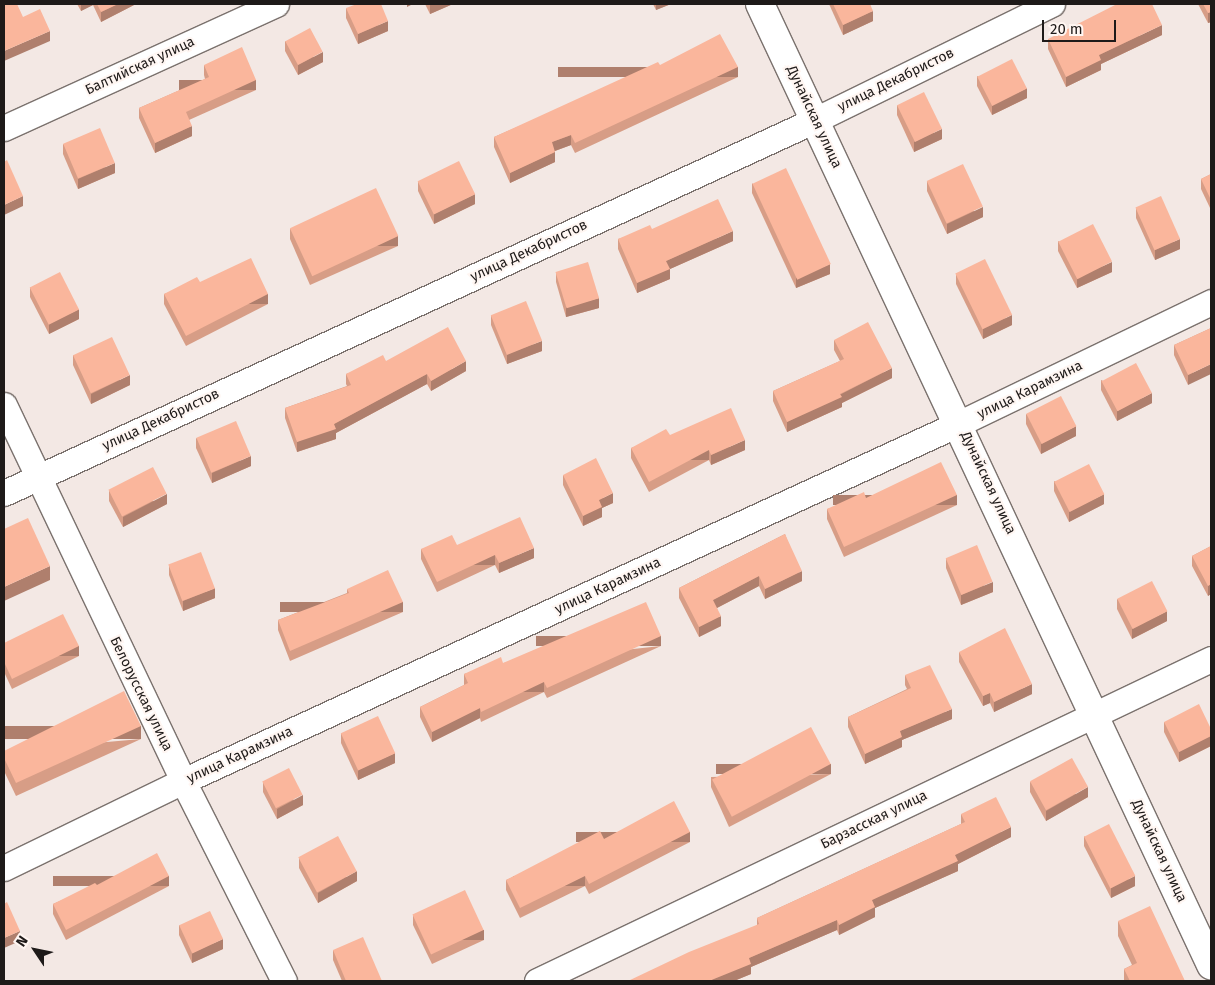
<!DOCTYPE html>
<html>
<head>
<meta charset="utf-8">
<style>
  body { margin:0 }
  #map { position:relative; width:1215px; height:985px; overflow:hidden; background:#f3e8e4; font-family:"Fira Sans",sans-serif }
  div>[style] { position:absolute }
  .roads { filter:drop-shadow(1px 0 #7b726e) drop-shadow(-1px 0 #7b726e) drop-shadow(0 1px #7b726e) drop-shadow(0 -1px #7b726e) }
  .minor>* { height:25px; margin:-12.5px; padding:0 12.5px; transform-origin:12.5px; border-radius:12.5px; background:#fff }
  .tertiary>* { height:28px; margin:-14px; padding:0 14px; transform-origin:14px; border-radius:14px; background:#fff }
  .wall>* { inset:0; background:#d79d86 }
  .shaded-wall>* { inset:0; background:#af7f6d; transform-origin:0 0 }
  .building>* { inset:0; background:#fab69c; transform-origin:0 0 }
  span { translate:-50% -50%; white-space:nowrap; text-align:center; line-height:1.15; -webkit-text-stroke:4px #fff6f2; paint-order:stroke }
  .street-label { font-size:14px; color:#1e1a19 }
  .frame { position:absolute; inset:0; border:5px solid #1e1a19; pointer-events:none }
  .north { position:absolute; left:10px; top:925px; width:50px; height:50px; -webkit-text-stroke:4px #fff6f2; paint-order:stroke; rotate:304deg; font-size:14px; font-weight:700; line-height:20px; text-align:center; color:#1e1a19 }
  .north::after { content:''; display:block; margin:auto; width:18px; height:22px; background:#1e1a19; clip-path:polygon(50% 0,100% 100%,50% 72%,0 100%) }
  .scale { position:absolute; left:1042px; top:20px; width:74px; height:22px; box-sizing:border-box; border:2px solid #1e1a19; border-top:0; padding-left:6px; font-size:15px; line-height:18px; white-space:nowrap; color:#1e1a19; -webkit-text-stroke:4px #fff6f2; paint-order:stroke }
</style>
</head>
<body>
<div id="map">
  <div class="roads">
    <div class="minor">
      <div style="left:4px;top:128px;width:299px;rotate:-24.5deg"></div>
      <div style="left:4px;top:405px;width:416px;rotate:64.5deg"></div>
      <div style="left:183px;top:781px;width:224px;rotate:63.2deg"></div>
      <div style="left:4px;top:493px;width:893px;rotate:-24.7deg"></div>
      <div style="left:815px;top:120px;width:264px;rotate:-26.1deg"></div>
      <div style="left:4px;top:868px;width:199px;rotate:-25.9deg"></div>
      <div style="left:183px;top:781px;width:856px;rotate:-24.74deg"></div>
      <div style="left:960px;top:423px;width:279px;rotate:-25.7deg"></div>
      <div style="left:537px;top:981px;width:747px;rotate:-25.54deg"></div>
    </div>
    <div class="tertiary">
      <div style="left:760px;top:4px;width:1062px;rotate:64.86deg"></div>
    </div>
  </div>
  <div class="wall">
    <div style="clip-path:polygon(77px 4px,134px 4px,134px 5px,101px 22px,93px 5px,81px 11px)"></div>
    <div style="clip-path:polygon(425px 4px,453px 4px,430px 14px)"></div>
    <div style="clip-path:polygon(653px 4px,671px 4px,656px 10px)"></div>
    <div style="clip-path:polygon(829px 4px,870px 4px,873px 21px,843px 35px)"></div>
    <div style="clip-path:polygon(1198px 4px,1211px 4px,1211px 22px,1208px 23px)"></div>
    <div style="clip-path:polygon(346px 8px,388px 31px,358px 44px,346px 18px)"></div>
    <div style="clip-path:polygon(1162px 35px,1101px 64px,1101px 70px,1066px 87px,1048px 49px,1048px 39px)"></div>
    <div style="clip-path:polygon(285px 41px,323px 62px,298px 75px,285px 51px)"></div>
    <div style="clip-path:polygon(204px 65px,256px 90px,189px 120px,192px 136px,155px 153px,139px 118px,139px 108px,205px 79px,204px 75px)"></div>
    <div style="clip-path:polygon(660px 65px,738px 77px,575px 153px,571px 145px,555px 151px,555px 162px,510px 183px,494px 147px,494px 137px)"></div>
    <div style="clip-path:polygon(977px 76px,1027px 98px,992px 115px,977px 86px)"></div>
    <div style="clip-path:polygon(897px 105px,942px 139px,914px 152px,897px 115px)"></div>
    <div style="clip-path:polygon(63px 144px,115px 173px,78px 189px,63px 154px)"></div>
    <div style="clip-path:polygon(1211px 174px,1211px 210px,1201px 189px,1201px 179px)"></div>
    <div style="clip-path:polygon(418px 181px,475px 204px,434px 224px,418px 191px)"></div>
    <div style="clip-path:polygon(927px 181px,983px 217px,947px 234px,927px 191px)"></div>
    <div style="clip-path:polygon(752px 183px,830px 274px,796px 288px,752px 193px)"></div>
    <div style="clip-path:polygon(1136px 208px,1180px 249px,1155px 260px,1136px 218px)"></div>
    <div style="clip-path:polygon(290px 229px,398px 246px,310px 285px,290px 239px)"></div>
    <div style="clip-path:polygon(652px 229px,733px 241px,670px 269px,670px 279px,637px 293px,618px 249px,618px 239px)"></div>
    <div style="clip-path:polygon(1058px 241px,1112px 272px,1077px 288px,1058px 251px)"></div>
    <div style="clip-path:polygon(556px 272px,599px 308px,566px 317px,556px 282px)"></div>
    <div style="clip-path:polygon(956px 274px,1012px 325px,983px 339px,956px 284px)"></div>
    <div style="clip-path:polygon(200px 282px,268px 304px,186px 346px,164px 304px,164px 294px)"></div>
    <div style="clip-path:polygon(30px 287px,79px 319px,49px 334px,30px 297px)"></div>
    <div style="clip-path:polygon(491px 315px,542px 351px,507px 364px,491px 325px)"></div>
    <div style="clip-path:polygon(1211px 328px,1188px 385px,1174px 355px,1174px 345px)"></div>
    <div style="clip-path:polygon(834px 340px,892px 378px,842px 403px,842px 407px,787px 432px,773px 401px,773px 391px,840px 361px,834px 350px)"></div>
    <div style="clip-path:polygon(73px 355px,130px 385px,91px 404px,73px 365px)"></div>
    <div style="clip-path:polygon(386px 361px,466px 371px,431px 391px,427px 384px,336px 433px,336px 439px,297px 452px,285px 418px,285px 408px,347px 386px,346px 384px,346px 374px)"></div>
    <div style="clip-path:polygon(1101px 380px,1152px 403px,1117px 421px,1101px 390px)"></div>
    <div style="clip-path:polygon(1026px 414px,1076px 436px,1041px 454px,1026px 424px)"></div>
    <div style="clip-path:polygon(670px 435px,745px 450px,711px 465px,709px 460px,649px 492px,631px 458px,631px 448px)"></div>
    <div style="clip-path:polygon(196px 438px,251px 466px,212px 483px,196px 448px)"></div>
    <div style="clip-path:polygon(563px 475px,613px 503px,602px 508px,602px 517px,583px 526px,563px 485px)"></div>
    <div style="clip-path:polygon(1054px 481px,1104px 504px,1069px 522px,1054px 491px)"></div>
    <div style="clip-path:polygon(109px 491px,167px 504px,123px 527px,109px 501px)"></div>
    <div style="clip-path:polygon(866px 498px,957px 505px,844px 557px,827px 519px,827px 509px)"></div>
    <div style="clip-path:polygon(785px 534px,802px 581px,765px 599px,759px 586px,717px 608px,721px 626px,699px 637px,679px 598px,679px 588px)"></div>
    <div style="clip-path:polygon(457px 545px,534px 558px,499px 573px,495px 565px,437px 592px,421px 559px,421px 549px)"></div>
    <div style="clip-path:polygon(1211px 546px,1211px 594px,1208px 596px,1192px 566px,1192px 556px)"></div>
    <div style="clip-path:polygon(946px 558px,993px 592px,961px 605px,946px 568px)"></div>
    <div style="clip-path:polygon(169px 565px,215px 598px,183px 611px,169px 575px)"></div>
    <div style="clip-path:polygon(347px 589px,403px 612px,290px 661px,278px 630px,278px 620px,347px 593px)"></div>
    <div style="clip-path:polygon(1117px 599px,1167px 621px,1132px 639px,1117px 609px)"></div>
    <div style="clip-path:polygon(4px 643px,79px 656px,12px 689px,4px 672px)"></div>
    <div style="clip-path:polygon(661px 646px,547px 698px,544px 692px,481px 722px,480px 718px,432px 742px,420px 717px,420px 707px,464px 685px,464px 674px,503px 663px)"></div>
    <div style="clip-path:polygon(959px 652px,1032px 694px,994px 712px,990px 703px,983px 706px,959px 662px)"></div>
    <div style="clip-path:polygon(905px 675px,952px 719px,902px 740px,902px 747px,865px 764px,848px 727px,848px 717px,907px 689px,905px 685px)"></div>
    <div style="clip-path:polygon(1164px 722px,1211px 729px,1211px 746px,1179px 762px,1164px 732px)"></div>
    <div style="clip-path:polygon(341px 733px,395px 763px,358px 780px,341px 743px)"></div>
    <div style="clip-path:polygon(141px 739px,16px 796px,4px 771px,4px 751px)"></div>
    <div style="clip-path:polygon(831px 774px,729px 827px,711px 787px,711px 777px)"></div>
    <div style="clip-path:polygon(263px 782px,303px 805px,277px 819px,263px 792px)"></div>
    <div style="clip-path:polygon(1030px 782px,1088px 797px,1046px 821px,1030px 792px)"></div>
    <div style="clip-path:polygon(961px 814px,1011px 837px,958px 864px,958px 871px,875px 908px,875px 917px,839px 935px,837px 930px,751px 967px,751px 974px,734px 981px,757px 925px,757px 918px,961px 824px)"></div>
    <div style="clip-path:polygon(1084px 836px,1135px 886px,1111px 898px,1084px 846px)"></div>
    <div style="clip-path:polygon(604px 839px,690px 842px,589px 894px,585px 886px,520px 918px,506px 890px,506px 880px)"></div>
    <div style="clip-path:polygon(299px 858px,357px 881px,318px 903px,299px 868px)"></div>
    <div style="clip-path:polygon(97px 885px,169px 886px,66px 940px,53px 914px,53px 904px)"></div>
    <div style="clip-path:polygon(413px 915px,484px 940px,432px 964px,413px 925px)"></div>
    <div style="clip-path:polygon(1118px 921px,1185px 981px,1124px 981px,1124px 969px,1132px 965px,1118px 936px)"></div>
    <div style="clip-path:polygon(179px 925px,223px 949px,192px 963px,179px 935px)"></div>
    <div style="clip-path:polygon(333px 950px,382px 981px,342px 981px,333px 960px)"></div>
  </div>
  <div class="shaded-wall">
    <div style="clip-path:polygon(81px 4px,93px 4px,93px 5px,81px 11px)"></div>
    <div style="clip-path:polygon(118px 4px,134px 4px,134px 5px,101px 22px,101px 12px)"></div>
    <div style="clip-path:polygon(407px 4px,413px 4px,407px 7px)"></div>
    <div style="clip-path:polygon(430px 4px,453px 4px,430px 14px)"></div>
    <div style="clip-path:polygon(656px 4px,671px 4px,656px 10px)"></div>
    <div style="clip-path:polygon(873px 11px,873px 21px,843px 35px,843px 25px)"></div>
    <div style="clip-path:polygon(1211px 12px,1211px 22px,1208px 23px,1208px 13px)"></div>
    <div style="clip-path:polygon(388px 21px,388px 31px,358px 44px,358px 34px)"></div>
    <div style="clip-path:polygon(1162px 25px,1162px 35px,1101px 64px,1101px 70px,1066px 87px,1066px 77px,1099px 55px)"></div>
    <div style="clip-path:polygon(50px 31px,50px 41px,4px 61px,4px 51px)"></div>
    <div style="clip-path:polygon(323px 52px,323px 62px,298px 75px,298px 65px)"></div>
    <div style="left:738px;top:67px;width:10px;height:180px;rotate:90deg"></div>
    <div style="left:256px;top:80px;width:10px;height:77px;rotate:90deg"></div>
    <div style="clip-path:polygon(1027px 88px,1027px 98px,992px 115px,992px 105px)"></div>
    <div style="clip-path:polygon(192px 126px,192px 136px,155px 153px,155px 143px)"></div>
    <div style="clip-path:polygon(942px 129px,942px 139px,914px 152px,914px 142px)"></div>
    <div style="clip-path:polygon(571px 135px,571px 145px,552px 152px,552px 142px)"></div>
    <div style="clip-path:polygon(555px 152px,555px 162px,510px 183px,510px 173px)"></div>
    <div style="clip-path:polygon(115px 163px,115px 173px,78px 189px,78px 179px)"></div>
    <div style="clip-path:polygon(475px 194px,475px 204px,434px 224px,434px 214px)"></div>
    <div style="clip-path:polygon(23px 196px,23px 206px,4px 215px,4px 205px)"></div>
    <div style="clip-path:polygon(983px 207px,983px 217px,947px 234px,947px 224px)"></div>
    <div style="clip-path:polygon(733px 231px,733px 241px,670px 269px,670px 279px,637px 293px,637px 283px,666px 261px)"></div>
    <div style="left:398px;top:236px;width:10px;height:96px;rotate:90deg"></div>
    <div style="clip-path:polygon(1180px 239px,1180px 249px,1155px 260px,1155px 250px)"></div>
    <div style="clip-path:polygon(1112px 262px,1112px 272px,1077px 288px,1077px 278px)"></div>
    <div style="clip-path:polygon(830px 264px,830px 274px,796px 288px,796px 278px)"></div>
    <div style="left:268px;top:294px;width:10px;height:92px;rotate:90deg"></div>
    <div style="clip-path:polygon(599px 298px,599px 308px,566px 317px,566px 307px)"></div>
    <div style="clip-path:polygon(79px 309px,79px 319px,49px 334px,49px 324px)"></div>
    <div style="clip-path:polygon(1012px 315px,1012px 325px,983px 339px,983px 329px)"></div>
    <div style="clip-path:polygon(542px 341px,542px 351px,507px 364px,507px 354px)"></div>
    <div style="clip-path:polygon(466px 361px,466px 371px,431px 391px,431px 381px)"></div>
    <div style="clip-path:polygon(1211px 364px,1211px 374px,1188px 385px,1188px 375px)"></div>
    <div style="clip-path:polygon(892px 368px,892px 378px,842px 403px,842px 407px,787px 432px,787px 422px)"></div>
    <div style="clip-path:polygon(427px 374px,427px 384px,336px 433px,336px 439px,297px 452px,297px 442px,334px 424px)"></div>
    <div style="clip-path:polygon(130px 375px,130px 385px,91px 404px,91px 394px)"></div>
    <div style="clip-path:polygon(1152px 393px,1152px 403px,1117px 421px,1117px 411px)"></div>
    <div style="clip-path:polygon(1076px 426px,1076px 436px,1041px 454px,1041px 444px)"></div>
    <div style="clip-path:polygon(745px 440px,745px 450px,711px 465px,711px 455px)"></div>
    <div style="left:709px;top:450px;width:10px;height:68px;rotate:90deg"></div>
    <div style="clip-path:polygon(251px 456px,251px 466px,212px 483px,212px 473px)"></div>
    <div style="clip-path:polygon(613px 493px,613px 503px,602px 508px,602px 517px,583px 526px,583px 516px,599px 500px)"></div>
    <div style="clip-path:polygon(167px 494px,167px 504px,123px 527px,123px 517px)"></div>
    <div style="clip-path:polygon(1104px 494px,1104px 504px,1069px 522px,1069px 512px)"></div>
    <div style="left:957px;top:495px;width:10px;height:124px;rotate:90deg"></div>
    <div style="clip-path:polygon(534px 548px,534px 558px,499px 573px,499px 563px)"></div>
    <div style="left:495px;top:555px;width:10px;height:64px;rotate:90deg"></div>
    <div style="clip-path:polygon(50px 566px,50px 580px,4px 601px,4px 587px)"></div>
    <div style="clip-path:polygon(802px 571px,802px 581px,765px 599px,765px 589px)"></div>
    <div style="clip-path:polygon(759px 576px,759px 586px,713px 610px,713px 600px)"></div>
    <div style="clip-path:polygon(993px 582px,993px 592px,961px 605px,961px 595px)"></div>
    <div style="clip-path:polygon(1211px 584px,1211px 594px,1208px 596px,1208px 586px)"></div>
    <div style="clip-path:polygon(215px 588px,215px 598px,183px 611px,183px 601px)"></div>
    <div style="left:403px;top:602px;width:10px;height:123px;rotate:90deg"></div>
    <div style="clip-path:polygon(1167px 611px,1167px 621px,1132px 639px,1132px 629px)"></div>
    <div style="clip-path:polygon(721px 616px,721px 626px,699px 637px,699px 627px)"></div>
    <div style="left:661px;top:636px;width:10px;height:125px;rotate:90deg"></div>
    <div style="left:79px;top:646px;width:10px;height:75px;rotate:90deg"></div>
    <div style="left:544px;top:682px;width:10px;height:70px;rotate:90deg"></div>
    <div style="clip-path:polygon(1032px 684px,1032px 694px,994px 712px,994px 702px)"></div>
    <div style="clip-path:polygon(990px 693px,990px 703px,983px 706px,983px 696px)"></div>
    <div style="clip-path:polygon(480px 708px,480px 718px,432px 742px,432px 732px)"></div>
    <div style="clip-path:polygon(952px 709px,952px 719px,902px 740px,902px 747px,865px 764px,865px 754px,900px 731px)"></div>
    <div style="left:141px;top:726px;width:13px;height:137px;rotate:90deg"></div>
    <div style="clip-path:polygon(1211px 736px,1211px 746px,1179px 762px,1179px 752px)"></div>
    <div style="clip-path:polygon(395px 753px,395px 763px,358px 780px,358px 770px)"></div>
    <div style="left:831px;top:764px;width:10px;height:115px;rotate:90deg"></div>
    <div style="clip-path:polygon(1088px 787px,1088px 797px,1046px 821px,1046px 811px)"></div>
    <div style="clip-path:polygon(303px 795px,303px 805px,277px 819px,277px 809px)"></div>
    <div style="clip-path:polygon(1011px 827px,1011px 837px,958px 864px,958px 871px,875px 908px,875px 917px,839px 935px,839px 925px,872px 900px,955px 855px)"></div>
    <div style="left:690px;top:832px;width:10px;height:114px;rotate:90deg"></div>
    <div style="clip-path:polygon(357px 871px,357px 881px,318px 903px,318px 893px)"></div>
    <div style="left:169px;top:876px;width:10px;height:116px;rotate:90deg"></div>
    <div style="left:585px;top:876px;width:10px;height:72px;rotate:90deg"></div>
    <div style="clip-path:polygon(1135px 876px,1135px 886px,1111px 898px,1111px 888px)"></div>
    <div style="clip-path:polygon(837px 920px,837px 930px,751px 967px,751px 974px,734px 981px,709px 981px,749px 958px)"></div>
    <div style="left:484px;top:930px;width:10px;height:57px;rotate:90deg"></div>
    <div style="clip-path:polygon(20px 931px,20px 941px,4px 948px,4px 938px)"></div>
    <div style="clip-path:polygon(223px 939px,223px 949px,192px 963px,192px 953px)"></div>
  </div>
  <div class="building">
    <div style="clip-path:polygon(4px 4px,17px 4px,23px 17px,40px 9px,50px 31px,4px 51px)"></div>
    <div style="clip-path:polygon(97px 4px,118px 4px,101px 12px)"></div>
    <div style="clip-path:polygon(357px 4px,381px 4px,388px 21px,358px 34px,346px 8px)"></div>
    <div style="clip-path:polygon(833px 4px,870px 4px,873px 11px,843px 25px)"></div>
    <div style="clip-path:polygon(1117px 4px,1152px 4px,1162px 25px,1099px 55px,1101px 60px,1066px 77px,1048px 39px)"></div>
    <div style="clip-path:polygon(1203px 4px,1211px 4px,1211px 12px,1208px 13px)"></div>
    <div style="left:310px;top:28px;width:27px;height:28px;rotate:62deg"></div>
    <div style="clip-path:polygon(720px 34px,738px 67px,575px 143px,571px 135px,552px 142px,555px 152px,510px 173px,494px 137px,658px 62px,660px 65px)"></div>
    <div style="clip-path:polygon(242px 47px,256px 80px,186px 112px,192px 126px,155px 143px,139px 108px,209px 77px,204px 65px)"></div>
    <div style="left:1012px;top:59px;width:33px;height:39px;rotate:63deg"></div>
    <div style="left:924px;top:92px;width:41px;height:30px;rotate:64deg"></div>
    <div style="left:100px;top:128px;width:38px;height:40px;rotate:67deg"></div>
    <div style="clip-path:polygon(7px 160px,23px 196px,4px 205px,4px 162px)"></div>
    <div style="left:459px;top:161px;width:37px;height:46px;rotate:64deg"></div>
    <div style="left:963px;top:164px;width:47px;height:40px;rotate:65deg"></div>
    <div style="left:786px;top:168px;width:106px;height:37px;rotate:65deg"></div>
    <div style="clip-path:polygon(1211px 174px,1211px 200px,1201px 179px)"></div>
    <div style="left:376px;top:188px;width:53px;height:95px;rotate:65deg"></div>
    <div style="left:1161px;top:196px;width:47px;height:28px;rotate:66deg"></div>
    <div style="clip-path:polygon(718px 199px,733px 231px,666px 261px,670px 269px,637px 283px,618px 239px,650px 225px,652px 229px)"></div>
    <div style="left:1093px;top:224px;width:42px;height:39px;rotate:63deg"></div>
    <div style="clip-path:polygon(251px 258px,268px 294px,186px 336px,164px 294px,197px 277px,200px 282px)"></div>
    <div style="left:985px;top:259px;width:62px;height:33px;rotate:64deg"></div>
    <div style="left:588px;top:262px;width:38px;height:34px;rotate:73deg"></div>
    <div style="left:60px;top:272px;width:42px;height:34px;rotate:63deg"></div>
    <div style="left:526px;top:301px;width:43px;height:38px;rotate:68deg"></div>
    <div style="clip-path:polygon(868px 322px,892px 368px,840px 394px,842px 397px,787px 422px,773px 391px,844px 359px,834px 340px)"></div>
    <div style="clip-path:polygon(448px 327px,466px 361px,431px 381px,427px 374px,334px 424px,336px 429px,297px 442px,285px 408px,351px 385px,346px 374px,383px 355px,386px 361px)"></div>
    <div style="clip-path:polygon(1211px 328px,1211px 364px,1188px 375px,1174px 345px)"></div>
    <div style="left:112px;top:337px;width:42px;height:43px;rotate:65deg"></div>
    <div style="left:1136px;top:363px;width:34px;height:39px;rotate:62deg"></div>
    <div style="left:1061px;top:396px;width:34px;height:39px;rotate:63deg"></div>
    <div style="clip-path:polygon(731px 408px,745px 440px,711px 455px,709px 450px,649px 482px,631px 448px,666px 429px,670px 435px)"></div>
    <div style="left:236px;top:421px;width:38px;height:43px;rotate:67deg"></div>
    <div style="clip-path:polygon(596px 458px,613px 493px,599px 500px,602px 507px,583px 516px,563px 475px)"></div>
    <div style="clip-path:polygon(941px 462px,957px 495px,844px 547px,827px 509px,864px 492px,866px 498px)"></div>
    <div style="left:1089px;top:464px;width:34px;height:39px;rotate:63deg"></div>
    <div style="left:153px;top:467px;width:30px;height:50px;rotate:63deg"></div>
    <div style="clip-path:polygon(520px 517px,534px 548px,499px 563px,495px 555px,437px 582px,421px 549px,452px 535px,457px 545px)"></div>
    <div style="clip-path:polygon(28px 518px,50px 566px,4px 587px,4px 529px)"></div>
    <div style="clip-path:polygon(785px 534px,802px 571px,765px 589px,759px 576px,713px 600px,721px 616px,699px 627px,679px 588px)"></div>
    <div style="left:977px;top:545px;width:40px;height:34px;rotate:67deg"></div>
    <div style="clip-path:polygon(1211px 546px,1211px 584px,1208px 586px,1192px 556px)"></div>
    <div style="left:201px;top:552px;width:39px;height:35px;rotate:69deg"></div>
    <div style="clip-path:polygon(388px 570px,403px 602px,290px 651px,278px 620px,349px 593px,347px 589px)"></div>
    <div style="left:1152px;top:581px;width:34px;height:39px;rotate:63deg"></div>
    <div style="clip-path:polygon(646px 602px,661px 636px,547px 688px,544px 682px,481px 712px,480px 708px,432px 732px,420px 707px,468px 683px,464px 674px,501px 657px,503px 663px)"></div>
    <div style="clip-path:polygon(63px 614px,79px 646px,12px 679px,4px 662px,4px 643px)"></div>
    <div style="clip-path:polygon(1005px 628px,1032px 684px,994px 702px,990px 693px,983px 696px,959px 652px)"></div>
    <div style="clip-path:polygon(930px 665px,952px 709px,900px 731px,902px 737px,865px 754px,848px 717px,911px 688px,905px 675px)"></div>
    <div style="clip-path:polygon(124px 691px,141px 726px,16px 783px,4px 758px,4px 751px)"></div>
    <div style="clip-path:polygon(1199px 704px,1211px 729px,1211px 736px,1179px 752px,1164px 722px)"></div>
    <div style="left:378px;top:716px;width:41px;height:41px;rotate:65deg"></div>
    <div style="left:811px;top:727px;width:42px;height:112px;rotate:62deg"></div>
    <div style="left:1072px;top:758px;width:33px;height:48px;rotate:61deg"></div>
    <div style="left:289px;top:768px;width:30px;height:30px;rotate:63deg"></div>
    <div style="clip-path:polygon(996px 797px,1011px 827px,955px 855px,958px 861px,872px 900px,875px 907px,839px 925px,837px 920px,749px 958px,751px 964px,709px 981px,628px 981px,689px 952px,759px 924px,757px 918px,965px 822px,961px 814px)"></div>
    <div style="clip-path:polygon(674px 801px,690px 832px,589px 884px,585px 876px,520px 908px,506px 880px,600px 831px,604px 839px)"></div>
    <div style="left:1109px;top:824px;width:58px;height:28px;rotate:63deg"></div>
    <div style="left:338px;top:836px;width:40px;height:45px;rotate:62deg"></div>
    <div style="clip-path:polygon(157px 853px,169px 876px,66px 930px,53px 904px,95px 883px,97px 885px)"></div>
    <div style="left:465px;top:890px;width:44px;height:58px;rotate:65deg"></div>
    <div style="clip-path:polygon(7px 902px,20px 931px,4px 938px,4px 904px)"></div>
    <div style="clip-path:polygon(1150px 906px,1185px 981px,1152px 981px,1152px 980px,1148px 981px,1130px 981px,1124px 969px,1137px 963px,1118px 921px)"></div>
    <div style="left:210px;top:911px;width:31px;height:34px;rotate:65deg"></div>
    <div style="clip-path:polygon(363px 937px,382px 981px,346px 981px,333px 950px)"></div>
  </div>
  <div class="street-label">
    <span style="left:140px;top:66px;rotate:-25deg">Балтийская улица</span>
    <span style="left:896px;top:80px;rotate:-26deg">улица Декабристов</span>
    <span style="left:814px;top:117px;rotate:65deg">Дунайская улица</span>
    <span style="left:529px;top:251px;rotate:-25deg">улица Декабристов</span>
    <span style="left:1030px;top:390px;rotate:-26deg">улица Карамзина</span>
    <span style="left:161px;top:420px;rotate:-25deg">улица Декабристов</span>
    <span style="left:988px;top:483px;rotate:65deg">Дунайская улица</span>
    <span style="left:608px;top:586px;rotate:-25deg">улица Карамзина</span>
    <span style="left:141px;top:694px;rotate:64deg">Белорусская улица</span>
    <span style="left:240px;top:755px;rotate:-25deg">улица Карамзина</span>
    <span style="left:874px;top:820px;rotate:-26deg">Барзасская улица</span>
    <span style="left:1159px;top:851px;rotate:65deg">Дунайская улица</span>
  </div>
  <div class="frame"></div>
  <div class="north">N</div>
  <div class="scale">20 m</div>
</div>
</body>
</html>
